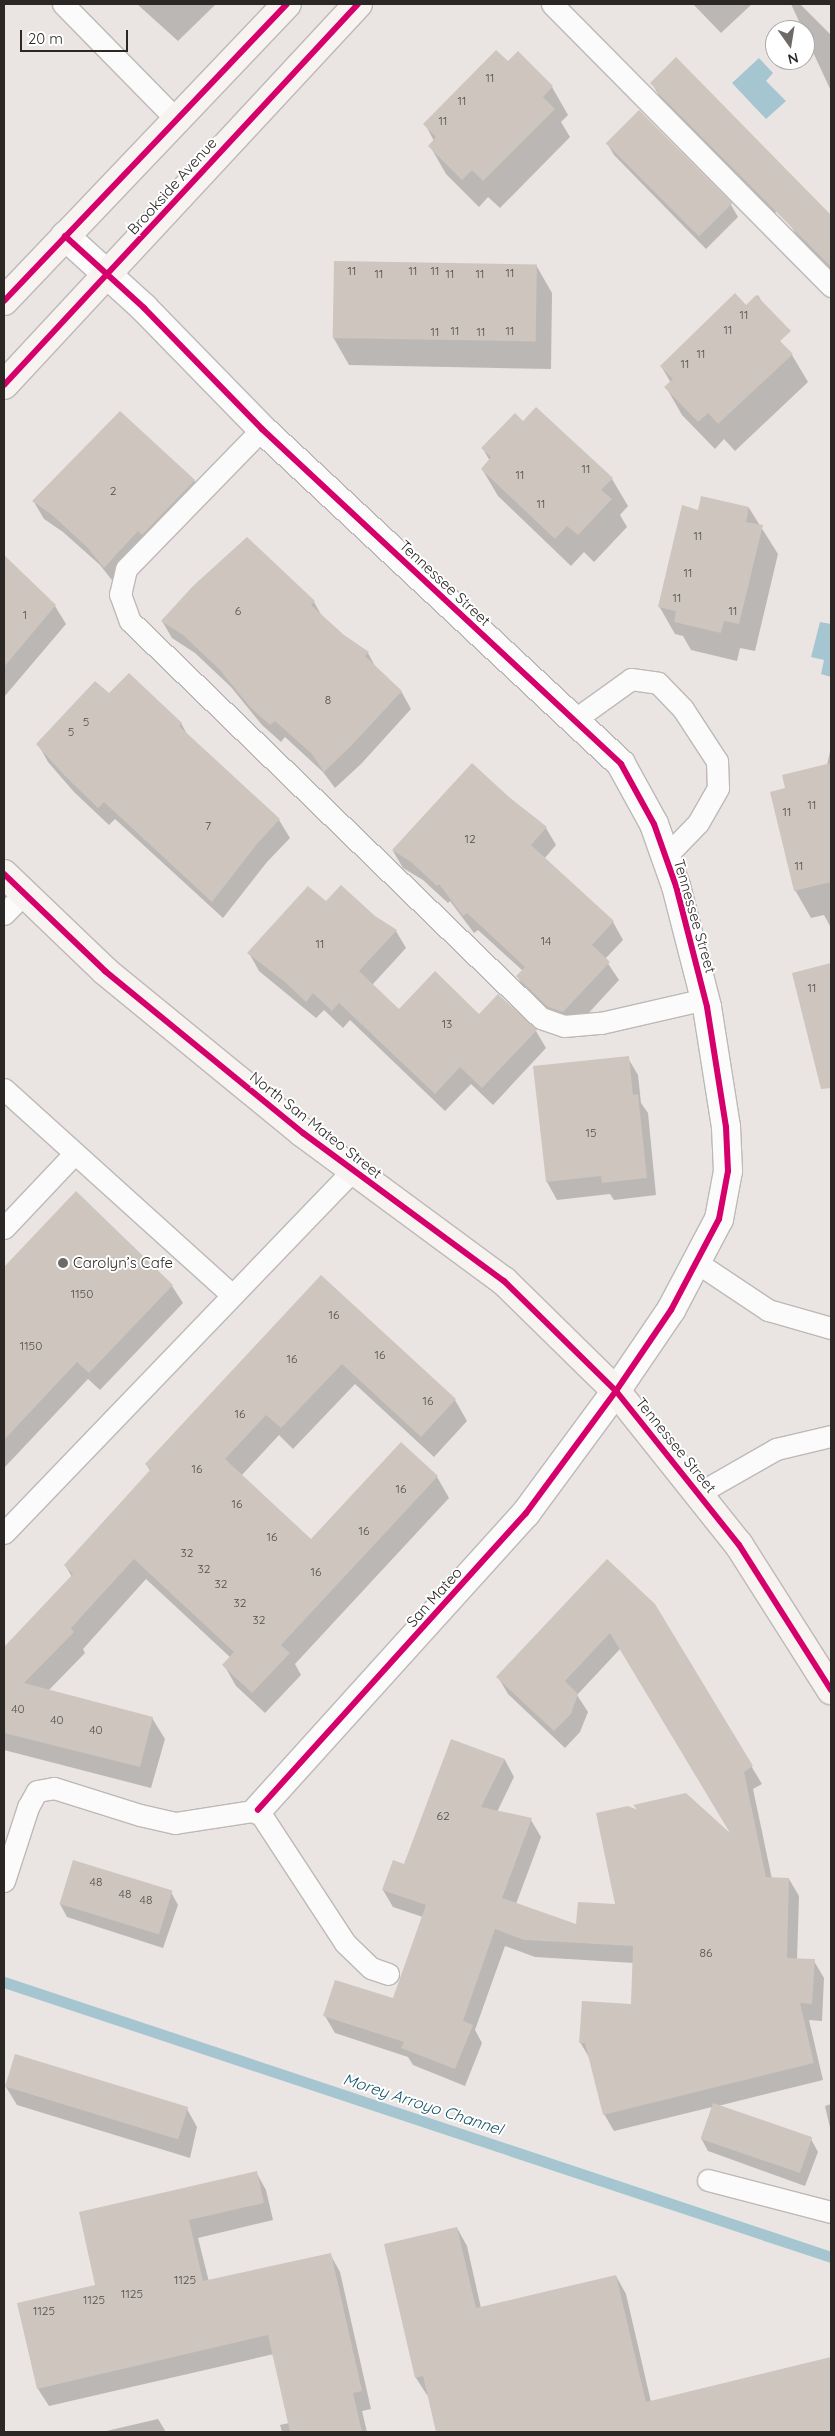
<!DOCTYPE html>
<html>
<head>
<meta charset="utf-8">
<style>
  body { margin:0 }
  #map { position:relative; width:835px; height:2436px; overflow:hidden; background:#eae5e2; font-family:Quicksand,sans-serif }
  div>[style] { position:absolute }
  .water>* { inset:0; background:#a5c6d1 }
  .shadow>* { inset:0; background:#0003 }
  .stream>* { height:11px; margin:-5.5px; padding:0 5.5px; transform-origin:5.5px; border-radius:5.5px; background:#a5c6d1 }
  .building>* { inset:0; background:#cdc5be; transform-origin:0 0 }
  .roads { filter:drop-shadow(1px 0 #bdb9b7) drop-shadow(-1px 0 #bdb9b7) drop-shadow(0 1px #bdb9b7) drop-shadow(0 -1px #bdb9b7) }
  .lane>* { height:21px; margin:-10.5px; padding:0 10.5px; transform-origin:10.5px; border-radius:10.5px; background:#fcfbfb }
  .street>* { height:28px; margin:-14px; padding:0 14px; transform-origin:14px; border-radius:14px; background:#fcfbfb }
  .secondary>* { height:28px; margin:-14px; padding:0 14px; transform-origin:14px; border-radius:14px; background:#f6f3f0 }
  .cycleway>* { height:6px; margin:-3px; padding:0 3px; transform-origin:3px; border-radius:3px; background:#d6006c }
  .dots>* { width:14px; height:14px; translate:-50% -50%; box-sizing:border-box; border:2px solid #fff; border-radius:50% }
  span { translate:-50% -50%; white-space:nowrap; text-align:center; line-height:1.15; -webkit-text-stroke:4px #fff; paint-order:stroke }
  .number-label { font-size:12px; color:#534e4b }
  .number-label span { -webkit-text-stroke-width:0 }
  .street-label { font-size:15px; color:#2a2725 }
  .poi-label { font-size:15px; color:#2a2725 }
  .left { translate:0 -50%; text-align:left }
  .water-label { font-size:16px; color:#105366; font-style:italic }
  .frame { position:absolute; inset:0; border:5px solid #2a2725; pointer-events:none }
  .north { position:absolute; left:765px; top:20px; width:50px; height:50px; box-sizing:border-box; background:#fff; border:1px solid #aaa9a8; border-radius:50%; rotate:167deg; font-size:14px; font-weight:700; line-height:20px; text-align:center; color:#2a2725 }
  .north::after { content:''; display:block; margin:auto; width:18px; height:22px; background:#6d6a67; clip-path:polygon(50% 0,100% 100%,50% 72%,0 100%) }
  .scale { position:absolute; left:20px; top:30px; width:108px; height:22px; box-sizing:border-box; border:2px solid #2a2725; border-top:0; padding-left:6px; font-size:15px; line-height:18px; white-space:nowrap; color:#2a2725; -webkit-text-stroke:4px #fff; paint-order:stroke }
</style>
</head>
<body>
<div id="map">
  <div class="water">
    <div style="clip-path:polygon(759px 58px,773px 73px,766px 81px,786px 101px,766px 119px,732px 83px)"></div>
    <div style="clip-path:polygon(820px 622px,831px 624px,831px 677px,821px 674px,824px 660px,811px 657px)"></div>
  </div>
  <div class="shadow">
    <div style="clip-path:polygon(137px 4px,216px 4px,178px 41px)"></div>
    <div style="clip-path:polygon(693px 4px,752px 4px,721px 33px)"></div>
    <div style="clip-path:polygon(791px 4px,800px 4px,831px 35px,831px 91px,805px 35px,805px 30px,803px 30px)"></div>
    <div style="clip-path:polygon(518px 53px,552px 87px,568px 115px,561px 122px,570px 137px,500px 208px,488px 197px,479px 207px,446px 174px,430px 146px,434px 141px,425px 124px,508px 63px)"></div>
    <div style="clip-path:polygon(652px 83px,806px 198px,772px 214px,662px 101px)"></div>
    <div style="clip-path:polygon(639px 111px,731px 205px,738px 217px,706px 249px,614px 155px,607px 143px)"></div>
    <div style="clip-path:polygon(827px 212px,831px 217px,831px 273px,800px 241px,790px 224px)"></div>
    <div style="clip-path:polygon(536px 265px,552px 293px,551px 369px,349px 365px,333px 337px)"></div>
    <div style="clip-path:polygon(758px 295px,773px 322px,779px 341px,792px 355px,808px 382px,735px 451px,724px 439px,715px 449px,682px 415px,666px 387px,671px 383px,661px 366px,746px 307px)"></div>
    <div style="clip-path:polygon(523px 423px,612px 479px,628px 506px,620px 515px,627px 527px,594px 562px,584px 552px,571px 566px,498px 496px,482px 469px,490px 461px,483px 449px)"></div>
    <div style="clip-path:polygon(194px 480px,204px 498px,115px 584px,100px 565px,63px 532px,44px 519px,34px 502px)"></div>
    <div style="clip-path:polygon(749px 508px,778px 554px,755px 651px,740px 648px,737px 661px,691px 650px,683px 636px,675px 634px,659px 606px,698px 511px)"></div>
    <div style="clip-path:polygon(4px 557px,55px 606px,66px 624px,4px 697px)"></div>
    <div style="clip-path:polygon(314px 602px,323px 618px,343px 636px,368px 653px,377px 670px,401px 691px,411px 709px,361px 764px,335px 788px,323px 772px,285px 737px,281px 742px,262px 725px,231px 687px,195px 653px,172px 638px,162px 621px)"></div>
    <div style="clip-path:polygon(109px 695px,181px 723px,188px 736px,279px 820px,290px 838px,267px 862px,223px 918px,115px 819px,109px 825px,74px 792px,48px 762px,38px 744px)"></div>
    <div style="clip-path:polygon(831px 747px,831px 928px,824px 915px,811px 918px,795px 890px,787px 789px,827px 765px)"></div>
    <div style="clip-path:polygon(509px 798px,546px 828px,556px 845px,544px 859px,613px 922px,623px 940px,605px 959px,619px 980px,573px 1030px,528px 994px,517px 976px,523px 971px,478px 930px,474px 933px,450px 901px,448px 903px,423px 880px,403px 868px,393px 851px)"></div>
    <div style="clip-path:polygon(326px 903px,374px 917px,396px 931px,406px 948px,372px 985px,399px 1011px,479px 1015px,536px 1031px,546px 1048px,493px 1105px,471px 1084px,445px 1111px,350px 1020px,343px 1028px,324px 1010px,316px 1018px,259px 971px,249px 953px)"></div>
    <div style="clip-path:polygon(831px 965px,831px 1079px,829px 1080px,793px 974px)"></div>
    <div style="clip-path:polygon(628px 1058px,638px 1075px,641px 1103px,648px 1113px,656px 1195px,614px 1200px,610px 1194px,557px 1200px,547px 1182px,534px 1067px)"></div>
    <div style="clip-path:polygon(76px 1192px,172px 1286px,183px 1303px,100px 1390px,88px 1379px,4px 1468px,4px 1268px)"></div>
    <div style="clip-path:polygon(321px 1276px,455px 1400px,467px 1421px,434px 1457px,355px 1384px,293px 1449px,279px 1435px,241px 1476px,311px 1540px,401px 1444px,437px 1477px,449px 1498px,295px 1664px,301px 1675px,265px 1713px,236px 1686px,224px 1665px,231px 1658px,146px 1579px,83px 1649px,85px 1653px,48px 1691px,152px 1718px,165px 1739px,151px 1788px,4px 1750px,4px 1649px,72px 1577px,65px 1565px,151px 1472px,146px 1464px)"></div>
    <div style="clip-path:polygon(654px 1605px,762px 1784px,753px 1789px,772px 1879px,789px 1879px,799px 1896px,797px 1960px,814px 1961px,824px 1978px,822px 2021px,809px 2020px,823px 2080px,718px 2106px,811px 2139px,818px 2152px,805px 2186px,708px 2151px,701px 2138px,712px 2107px,614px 2131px,604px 2114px,590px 2059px,580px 2042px,632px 2005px,634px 1963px,535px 1957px,505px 1946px,475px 2030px,482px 2043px,465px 2086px,413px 2065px,408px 2057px,335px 2033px,325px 2016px,394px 2000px,423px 1917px,393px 1907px,383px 1890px,405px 1865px,452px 1740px,505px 1760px,514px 1777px,497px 1812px,531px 1820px,541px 1837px,516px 1904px,577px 1926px,617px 1906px,638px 1811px,635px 1806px,733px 1837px,620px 1649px,577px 1695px,588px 1712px,580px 1732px,565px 1748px,508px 1694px,498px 1677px)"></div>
    <div style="clip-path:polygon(171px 1892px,178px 1905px,163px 1948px,67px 1917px,60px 1904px)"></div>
    <div style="clip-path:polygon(6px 2087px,187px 2109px,197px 2127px,190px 2158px,17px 2105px)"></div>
    <div style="clip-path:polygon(831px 2104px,831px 2132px,825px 2106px)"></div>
    <div style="clip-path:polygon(256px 2172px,266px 2190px,273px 2220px,198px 2238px,209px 2282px,330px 2254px,340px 2272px,371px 2409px,362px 2411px,367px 2432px,282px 2432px,280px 2425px,289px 2423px,274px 2354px,49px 2406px,38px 2389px,97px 2286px)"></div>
    <div style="clip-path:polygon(457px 2228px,467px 2246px,481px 2308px,616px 2276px,626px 2294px,651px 2402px,831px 2358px,831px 2432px,438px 2432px,429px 2395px,427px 2395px,416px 2378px,386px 2245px)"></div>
    <div style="clip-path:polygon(158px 2419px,166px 2432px,102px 2432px)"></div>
  </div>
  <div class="stream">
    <div style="left:4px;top:1982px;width:872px;rotate:18.39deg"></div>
  </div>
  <div class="building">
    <div style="clip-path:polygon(496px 50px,508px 61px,518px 51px,553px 86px,543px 97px,555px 109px,483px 181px,472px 170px,462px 180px,428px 146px,436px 137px,423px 124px)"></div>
    <div style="clip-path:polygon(676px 57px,831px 215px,831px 267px,657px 92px,658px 91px,650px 83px)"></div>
    <div style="left:639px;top:110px;width:132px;height:47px;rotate:45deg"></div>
    <div style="left:334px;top:261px;width:203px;height:77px;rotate:1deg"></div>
    <div style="clip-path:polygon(735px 293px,746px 305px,756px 295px,791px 331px,780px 341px,793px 354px,718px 424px,708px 413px,698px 422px,664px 387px,673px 379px,660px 366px)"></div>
    <div style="clip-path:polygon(536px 407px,613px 478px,601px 490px,612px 499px,578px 535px,567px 526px,555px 539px,481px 469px,491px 457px,481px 448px,515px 413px,523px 421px)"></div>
    <div style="clip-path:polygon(120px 411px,195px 480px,142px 535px,138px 531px,104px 568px,88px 548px,51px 514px,32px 501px)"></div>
    <div style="clip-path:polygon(701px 496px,749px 507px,746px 522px,763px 525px,739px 624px,724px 621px,721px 633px,674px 622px,676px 611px,658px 607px,682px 505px,698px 510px)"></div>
    <div style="clip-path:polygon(247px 537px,315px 601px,311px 605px,344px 635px,369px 652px,365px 656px,402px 691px,351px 746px,324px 772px,312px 754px,275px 721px,270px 725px,251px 708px,219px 669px,183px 635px,161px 621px,193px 586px)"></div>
    <div style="clip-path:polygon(4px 555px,56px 605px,4px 667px)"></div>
    <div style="clip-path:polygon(129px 673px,182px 723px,179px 726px,280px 819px,257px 844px,212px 902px,104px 802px,98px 808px,63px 774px,36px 744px,95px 681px,109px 693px)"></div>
    <div style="clip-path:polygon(472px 763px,509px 797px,547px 827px,531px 845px,614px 921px,592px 945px,610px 962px,563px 1012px,548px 1007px,516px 976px,525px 967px,467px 913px,463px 916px,439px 884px,437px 886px,411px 862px,392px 850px)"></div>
    <div style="clip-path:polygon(831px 763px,831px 882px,794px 891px,770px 792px,785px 788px,782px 775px)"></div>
    <div style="clip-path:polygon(341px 885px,375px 916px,397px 930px,359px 971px,399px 1009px,435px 971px,479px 1014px,498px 994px,537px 1030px,482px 1088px,460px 1067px,435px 1094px,339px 1003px,332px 1011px,313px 993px,306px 1002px,285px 982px,247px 953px,308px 886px,326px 901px)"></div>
    <div style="clip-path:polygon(831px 963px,831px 1088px,821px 1089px,792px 973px)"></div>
    <div style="clip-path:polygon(629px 1056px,633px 1095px,638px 1094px,647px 1178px,602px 1183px,601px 1176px,546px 1182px,533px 1066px)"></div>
    <div style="clip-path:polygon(76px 1191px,173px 1285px,89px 1373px,77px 1362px,4px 1440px,4px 1267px)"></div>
    <div style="clip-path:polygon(321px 1275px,456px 1399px,421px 1437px,342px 1364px,281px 1428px,266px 1415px,225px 1459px,311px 1539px,401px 1442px,438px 1476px,281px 1645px,290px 1653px,252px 1693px,222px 1665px,234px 1652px,134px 1559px,71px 1628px,74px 1632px,24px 1683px,153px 1717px,140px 1767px,4px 1733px,4px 1647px,73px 1574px,64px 1565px,151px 1469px,145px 1464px)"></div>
    <div style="clip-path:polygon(607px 1559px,655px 1604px,753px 1766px,744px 1772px,766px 1877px,789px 1878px,787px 1958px,815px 1959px,812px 2004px,800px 2003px,814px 2063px,603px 2115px,585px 2043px,579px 2043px,582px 2001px,631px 2004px,633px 1946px,524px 1940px,495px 1929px,463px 2021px,473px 2025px,455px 2069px,401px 2048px,404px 2042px,323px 2016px,335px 1980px,393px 1998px,426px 1905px,382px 1890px,393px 1860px,404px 1864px,451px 1739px,505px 1759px,481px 1807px,532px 1818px,502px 1898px,576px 1924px,578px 1902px,615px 1904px,596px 1813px,628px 1806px,638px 1810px,633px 1805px,686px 1793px,730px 1833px,610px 1633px,565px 1681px,578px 1694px,571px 1714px,554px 1731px,496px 1677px)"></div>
    <div style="left:73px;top:1860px;width:104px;height:46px;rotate:17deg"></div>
    <div style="left:15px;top:2054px;width:181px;height:34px;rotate:17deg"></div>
    <div style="left:713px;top:2103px;width:105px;height:38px;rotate:19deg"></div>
    <div style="clip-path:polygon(257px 2171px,264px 2203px,189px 2220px,203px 2281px,331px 2253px,362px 2391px,353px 2393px,362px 2432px,290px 2432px,268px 2335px,37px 2389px,17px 2303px,95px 2285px,79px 2212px)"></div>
    <div style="clip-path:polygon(457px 2227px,476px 2308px,616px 2275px,646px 2402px,831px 2357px,831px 2432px,436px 2432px,423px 2376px,415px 2378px,384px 2244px)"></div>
  </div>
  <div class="roads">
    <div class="lane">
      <div style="left:63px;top:4px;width:161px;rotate:45.5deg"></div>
      <div style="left:552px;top:4px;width:397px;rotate:45.3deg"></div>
      <div style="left:262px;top:429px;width:195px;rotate:134.2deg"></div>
      <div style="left:126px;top:569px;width:26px;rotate:103deg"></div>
      <div style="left:120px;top:594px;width:29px;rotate:70deg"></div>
      <div style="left:130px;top:621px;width:571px;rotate:44.01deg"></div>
      <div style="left:541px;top:1018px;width:24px;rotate:19deg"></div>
      <div style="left:564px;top:1026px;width:37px;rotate:-5deg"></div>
      <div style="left:601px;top:1023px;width:107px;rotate:-13deg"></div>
      <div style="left:574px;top:720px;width:70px;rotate:-35.7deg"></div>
      <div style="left:631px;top:679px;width:27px;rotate:8deg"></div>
      <div style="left:658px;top:683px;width:36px;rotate:46deg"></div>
      <div style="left:683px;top:709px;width:62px;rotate:56.8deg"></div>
      <div style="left:717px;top:761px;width:27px;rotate:88deg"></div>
      <div style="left:718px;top:788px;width:40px;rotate:119.7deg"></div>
      <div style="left:698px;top:823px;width:46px;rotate:134.1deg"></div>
      <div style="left:4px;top:914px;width:29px;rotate:-46deg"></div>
      <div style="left:4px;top:1089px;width:307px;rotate:42.1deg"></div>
      <div style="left:4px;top:1228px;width:102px;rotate:-46.6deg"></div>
      <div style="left:696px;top:1262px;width:87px;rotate:33.7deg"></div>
      <div style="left:768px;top:1310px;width:66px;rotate:15.9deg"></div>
      <div style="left:699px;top:1493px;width:89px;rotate:-29.7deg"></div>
      <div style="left:776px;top:1449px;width:57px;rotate:-13.3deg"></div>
      <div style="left:4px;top:1533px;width:504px;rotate:-46.13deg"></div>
      <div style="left:4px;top:1881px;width:78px;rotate:-72deg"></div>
      <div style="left:28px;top:1807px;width:18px;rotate:-61deg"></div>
      <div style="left:37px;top:1791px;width:17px;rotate:-10deg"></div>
      <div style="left:54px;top:1788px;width:90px;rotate:17.4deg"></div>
      <div style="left:140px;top:1815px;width:36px;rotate:13deg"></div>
      <div style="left:175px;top:1823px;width:84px;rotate:-8.9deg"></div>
      <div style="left:258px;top:1810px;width:159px;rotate:56.8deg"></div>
      <div style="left:345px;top:1943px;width:36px;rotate:44deg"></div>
      <div style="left:371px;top:1968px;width:18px;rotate:19deg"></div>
      <div style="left:708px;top:2180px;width:127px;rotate:14.6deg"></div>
    </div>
    <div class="street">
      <div style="left:65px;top:236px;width:107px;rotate:42.3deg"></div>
      <div style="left:144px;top:308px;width:169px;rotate:45.7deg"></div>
      <div style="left:262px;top:429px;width:491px;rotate:43deg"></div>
      <div style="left:621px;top:764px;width:68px;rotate:61.2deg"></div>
      <div style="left:654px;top:824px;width:66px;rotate:70.5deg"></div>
      <div style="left:676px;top:886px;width:125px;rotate:75.6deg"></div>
      <div style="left:707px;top:1007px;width:121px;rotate:81deg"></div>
      <div style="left:726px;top:1127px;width:44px;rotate:87.4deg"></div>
      <div style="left:728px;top:1171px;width:49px;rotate:100.6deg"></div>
      <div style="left:719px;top:1219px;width:103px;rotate:117.8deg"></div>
      <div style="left:671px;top:1310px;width:98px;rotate:124.2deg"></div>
      <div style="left:616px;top:1391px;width:152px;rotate:126.4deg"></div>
      <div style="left:526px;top:1513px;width:400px;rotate:132.1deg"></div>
    </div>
    <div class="secondary">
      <div style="left:4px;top:301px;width:410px;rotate:-46.4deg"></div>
      <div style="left:4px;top:385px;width:520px;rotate:-47.1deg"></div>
      <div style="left:4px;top:874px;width:140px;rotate:43.8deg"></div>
      <div style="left:105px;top:971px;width:256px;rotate:39.3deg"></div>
      <div style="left:303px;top:1133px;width:250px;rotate:36.4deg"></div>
      <div style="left:504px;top:1281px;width:157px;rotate:44.5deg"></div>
      <div style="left:616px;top:1391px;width:197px;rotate:51.4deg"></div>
      <div style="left:739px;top:1545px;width:172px;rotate:57.6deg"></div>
    </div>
  </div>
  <div class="cycleway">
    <div style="left:65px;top:236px;width:107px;rotate:42.3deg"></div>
    <div style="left:144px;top:308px;width:169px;rotate:45.7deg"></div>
    <div style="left:262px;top:429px;width:491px;rotate:43deg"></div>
    <div style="left:621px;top:764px;width:68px;rotate:61.2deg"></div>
    <div style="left:654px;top:824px;width:66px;rotate:70.5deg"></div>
    <div style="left:676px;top:886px;width:125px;rotate:75.6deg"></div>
    <div style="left:707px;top:1007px;width:121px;rotate:81deg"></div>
    <div style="left:726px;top:1127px;width:44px;rotate:87.4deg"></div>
    <div style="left:728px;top:1171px;width:49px;rotate:100.6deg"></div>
    <div style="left:719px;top:1219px;width:103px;rotate:117.8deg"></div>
    <div style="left:671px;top:1310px;width:98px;rotate:124.2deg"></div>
    <div style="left:616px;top:1391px;width:152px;rotate:126.4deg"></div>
    <div style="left:526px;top:1513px;width:400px;rotate:132.1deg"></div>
    <div style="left:4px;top:301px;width:410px;rotate:-46.4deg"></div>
    <div style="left:4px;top:385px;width:520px;rotate:-47.1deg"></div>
    <div style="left:4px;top:874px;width:140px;rotate:43.8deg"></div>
    <div style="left:105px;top:971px;width:256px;rotate:39.3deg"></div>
    <div style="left:303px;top:1133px;width:250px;rotate:36.4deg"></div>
    <div style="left:504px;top:1281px;width:157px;rotate:44.5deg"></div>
    <div style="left:616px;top:1391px;width:197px;rotate:51.4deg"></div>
    <div style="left:739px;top:1545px;width:172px;rotate:57.6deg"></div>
  </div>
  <div class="dots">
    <div style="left:63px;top:1263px;background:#6d6a67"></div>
  </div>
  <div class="number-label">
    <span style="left:490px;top:78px">11</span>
    <span style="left:462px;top:101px">11</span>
    <span style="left:443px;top:121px">11</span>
    <span style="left:352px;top:271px">11</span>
    <span style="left:413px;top:271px">11</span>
    <span style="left:435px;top:271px">11</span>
    <span style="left:510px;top:273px">11</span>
    <span style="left:379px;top:274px">11</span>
    <span style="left:450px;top:274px">11</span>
    <span style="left:480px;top:274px">11</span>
    <span style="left:744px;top:315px">11</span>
    <span style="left:728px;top:330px">11</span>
    <span style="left:455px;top:331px">11</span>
    <span style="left:510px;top:331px">11</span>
    <span style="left:435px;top:332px">11</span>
    <span style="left:481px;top:332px">11</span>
    <span style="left:701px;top:354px">11</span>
    <span style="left:685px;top:364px">11</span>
    <span style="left:586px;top:469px">11</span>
    <span style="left:520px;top:475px">11</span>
    <span style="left:113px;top:491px">2</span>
    <span style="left:541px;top:504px">11</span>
    <span style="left:698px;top:536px">11</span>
    <span style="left:688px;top:573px">11</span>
    <span style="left:677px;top:598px">11</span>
    <span style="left:238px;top:611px">6</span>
    <span style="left:733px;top:611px">11</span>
    <span style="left:25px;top:615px">1</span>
    <span style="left:328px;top:700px">8</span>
    <span style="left:86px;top:722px">5</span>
    <span style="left:71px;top:732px">5</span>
    <span style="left:812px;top:805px">11</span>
    <span style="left:787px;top:812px">11</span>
    <span style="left:208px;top:826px">7</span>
    <span style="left:470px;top:839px">12</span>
    <span style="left:799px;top:866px">11</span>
    <span style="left:546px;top:941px">14</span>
    <span style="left:320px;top:944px">11</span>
    <span style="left:812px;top:988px">11</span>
    <span style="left:447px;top:1024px">13</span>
    <span style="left:591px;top:1133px">15</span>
    <span style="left:82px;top:1294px">1150</span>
    <span style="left:334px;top:1315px">16</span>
    <span style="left:31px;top:1346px">1150</span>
    <span style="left:380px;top:1355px">16</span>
    <span style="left:292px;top:1359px">16</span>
    <span style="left:428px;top:1401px">16</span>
    <span style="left:240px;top:1414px">16</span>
    <span style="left:197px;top:1469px">16</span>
    <span style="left:401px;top:1489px">16</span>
    <span style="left:237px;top:1504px">16</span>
    <span style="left:364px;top:1531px">16</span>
    <span style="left:272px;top:1537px">16</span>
    <span style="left:187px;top:1553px">32</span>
    <span style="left:204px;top:1569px">32</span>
    <span style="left:316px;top:1572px">16</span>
    <span style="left:221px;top:1584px">32</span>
    <span style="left:240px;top:1603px">32</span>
    <span style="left:259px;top:1620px">32</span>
    <span style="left:18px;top:1709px">40</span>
    <span style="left:57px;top:1720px">40</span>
    <span style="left:96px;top:1730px">40</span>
    <span style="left:443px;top:1816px">62</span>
    <span style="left:96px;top:1882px">48</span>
    <span style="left:125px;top:1894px">48</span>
    <span style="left:146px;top:1900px">48</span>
    <span style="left:706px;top:1953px">86</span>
    <span style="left:185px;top:2280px">1125</span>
    <span style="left:132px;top:2294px">1125</span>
    <span style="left:94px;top:2300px">1125</span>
    <span style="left:44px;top:2311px">1125</span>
  </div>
  <div class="street-label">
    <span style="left:172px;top:186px;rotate:-48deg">Brookside Avenue</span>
    <span style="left:445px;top:583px;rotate:43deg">Tennessee Street</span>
    <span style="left:695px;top:916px;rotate:74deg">Tennessee Street</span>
    <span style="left:316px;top:1125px;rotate:38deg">North San Mateo Street</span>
    <span style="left:676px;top:1445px;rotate:51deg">Tennessee Street</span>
    <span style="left:434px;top:1597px;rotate:-48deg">San Mateo</span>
  </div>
  <div class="poi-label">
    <span class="left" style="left:73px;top:1263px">Carolyn’s Cafe</span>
  </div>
  <div class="water-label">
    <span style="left:423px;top:2104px;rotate:18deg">Morey Arroyo Channel</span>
  </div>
  <div class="frame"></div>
  <div class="north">N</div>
  <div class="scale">20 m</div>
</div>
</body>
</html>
